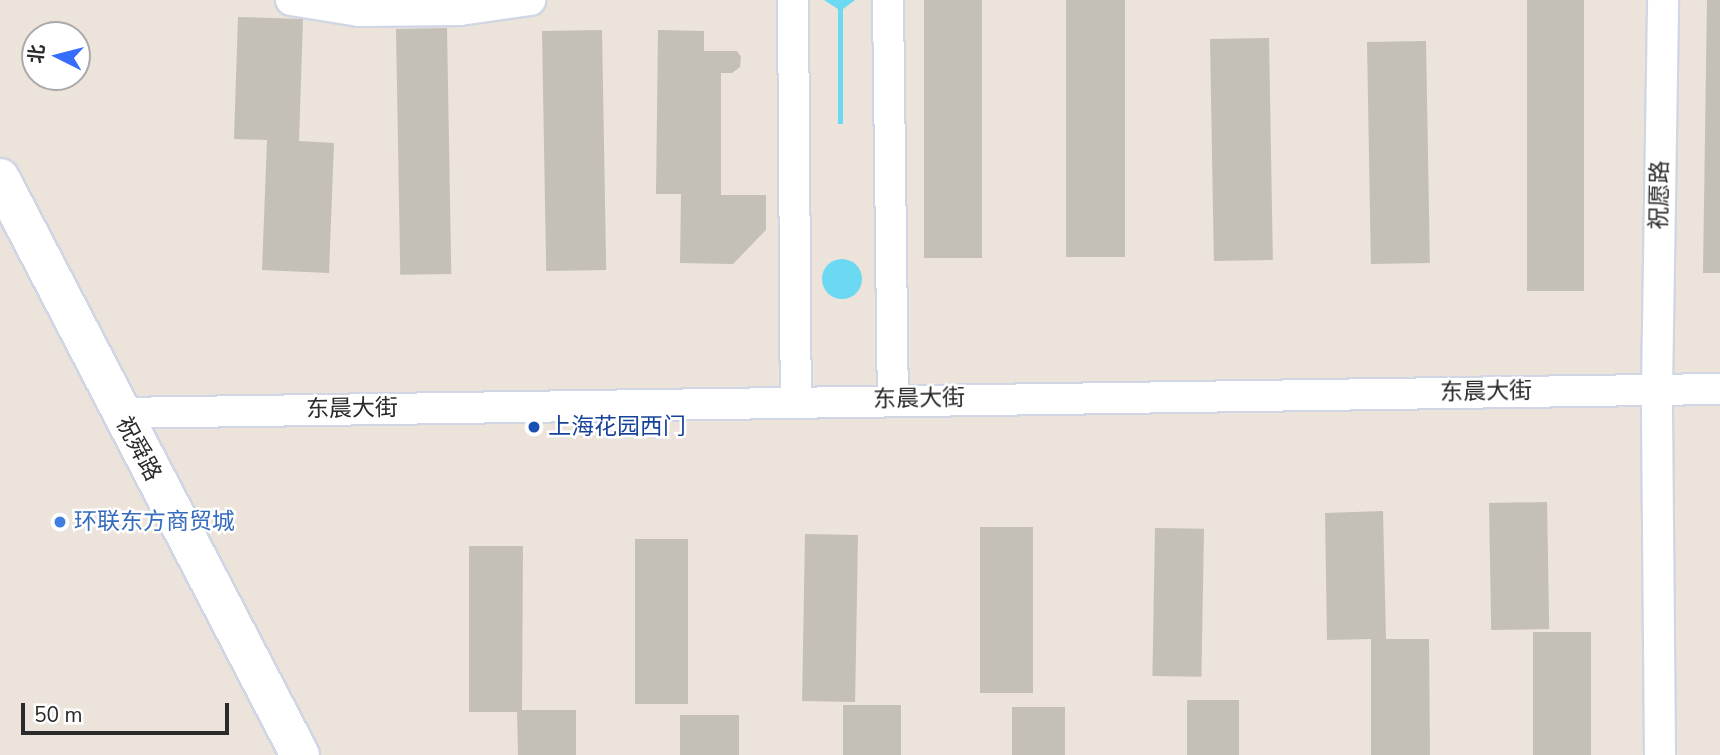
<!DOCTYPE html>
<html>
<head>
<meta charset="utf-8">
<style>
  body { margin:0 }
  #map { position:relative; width:1720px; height:755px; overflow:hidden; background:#ece3db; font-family:"Nunito Sans","Noto Sans SC",sans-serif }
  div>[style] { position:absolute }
  .water>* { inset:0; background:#6bd9f1 }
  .round { border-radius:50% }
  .building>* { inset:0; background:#c4bfb7; transform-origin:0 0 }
  .roads { filter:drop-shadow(2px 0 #d0d6e3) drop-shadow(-2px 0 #d0d6e3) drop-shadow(0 2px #d0d6e3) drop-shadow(0 -2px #d0d6e3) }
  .minor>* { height:30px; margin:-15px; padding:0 15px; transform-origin:15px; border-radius:15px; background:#fff }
  .secondary>* { height:38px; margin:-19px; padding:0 19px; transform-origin:19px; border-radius:19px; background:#fff }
  .dots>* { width:19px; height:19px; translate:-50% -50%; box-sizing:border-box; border:4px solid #fff; border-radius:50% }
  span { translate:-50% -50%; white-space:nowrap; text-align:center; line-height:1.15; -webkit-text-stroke:5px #fff; paint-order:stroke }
  .street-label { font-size:23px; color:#2a2a2a }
  .transit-label { font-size:23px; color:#164399 }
  .left { translate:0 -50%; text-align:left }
  .shop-label { font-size:23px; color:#366cbe }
  .north { position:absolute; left:21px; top:21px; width:70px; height:70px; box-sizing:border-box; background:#fff; border:2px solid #aaa; border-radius:50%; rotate:276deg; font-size:19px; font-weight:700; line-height:28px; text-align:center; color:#2a2a2a }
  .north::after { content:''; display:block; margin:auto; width:24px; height:32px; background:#366dfe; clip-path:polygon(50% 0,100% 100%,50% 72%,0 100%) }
  .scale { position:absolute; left:21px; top:703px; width:208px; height:32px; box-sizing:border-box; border:4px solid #2a2a2a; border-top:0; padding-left:9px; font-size:21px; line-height:24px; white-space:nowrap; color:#2a2a2a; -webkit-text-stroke:5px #fff; paint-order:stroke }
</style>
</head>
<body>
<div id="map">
  <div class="water">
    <div style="clip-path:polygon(824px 0,855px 0,843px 9px,843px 124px,838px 124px,838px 9px)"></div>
    <div class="round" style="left:822px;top:259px;width:40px;height:40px"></div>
  </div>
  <div class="building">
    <div style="left:924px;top:0;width:58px;height:258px"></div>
    <div style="left:1066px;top:0;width:59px;height:257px"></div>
    <div style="left:1527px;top:0;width:57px;height:291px"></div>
    <div style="clip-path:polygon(1707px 0,1720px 0,1720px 273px,1703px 273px)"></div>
    <div style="clip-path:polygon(238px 17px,303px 19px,299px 141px,334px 143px,329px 273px,262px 270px,267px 140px,234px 139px)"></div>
    <div style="left:447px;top:28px;width:246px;height:51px;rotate:89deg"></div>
    <div style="left:602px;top:30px;width:240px;height:60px;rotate:89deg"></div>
    <div style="clip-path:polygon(658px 30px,704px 31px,704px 51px,737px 51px,741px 57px,740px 67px,732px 73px,721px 73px,721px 195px,766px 195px,766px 230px,733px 264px,680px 263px,681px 194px,656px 194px)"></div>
    <div style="left:1269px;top:38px;width:222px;height:59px;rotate:89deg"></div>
    <div style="left:1426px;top:41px;width:222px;height:59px;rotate:89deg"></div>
    <div style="left:1547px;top:502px;width:127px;height:58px;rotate:89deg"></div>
    <div style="clip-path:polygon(1383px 511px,1386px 639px,1429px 639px,1430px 755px,1371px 755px,1371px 639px,1327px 640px,1325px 513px)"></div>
    <div style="left:980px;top:527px;width:53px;height:166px"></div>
    <div style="left:1155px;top:528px;width:49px;height:148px;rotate:1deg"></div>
    <div style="left:805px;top:534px;width:53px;height:167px;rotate:1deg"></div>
    <div style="left:635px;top:539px;width:53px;height:165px"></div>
    <div style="clip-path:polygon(469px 546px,523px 546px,522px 710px,576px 710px,576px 755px,518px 755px,517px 712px,469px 712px)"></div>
    <div style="left:1591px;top:632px;width:123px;height:58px;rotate:90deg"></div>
    <div style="left:1187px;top:700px;width:52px;height:55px"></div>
    <div style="left:901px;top:705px;width:50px;height:58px;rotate:90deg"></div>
    <div style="left:1012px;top:707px;width:53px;height:48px"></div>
    <div style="left:739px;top:715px;width:40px;height:59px;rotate:90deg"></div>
  </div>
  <div class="roads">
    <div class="minor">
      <div style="left:291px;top:0;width:69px;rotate:9.2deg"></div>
      <div style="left:359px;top:11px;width:101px;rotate:-0.6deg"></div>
      <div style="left:460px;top:10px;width:71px;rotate:-8.1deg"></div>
      <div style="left:793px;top:0;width:400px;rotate:89.6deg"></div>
      <div style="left:888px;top:0;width:399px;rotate:89.3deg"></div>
      <div style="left:118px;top:413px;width:1602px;rotate:-0.86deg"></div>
      <div style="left:1660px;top:755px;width:365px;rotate:-90.5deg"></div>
      <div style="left:1657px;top:390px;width:390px;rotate:-89.1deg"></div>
    </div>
    <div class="secondary">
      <div style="left:0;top:178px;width:650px;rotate:62.53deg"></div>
    </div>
  </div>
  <div class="dots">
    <div style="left:534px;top:427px;background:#1a4fb4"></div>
    <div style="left:60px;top:522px;background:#3f7fe0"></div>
  </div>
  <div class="street-label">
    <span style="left:1660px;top:195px;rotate:-89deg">祝愿路</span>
    <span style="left:1486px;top:392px;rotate:-1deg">东晨大街</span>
    <span style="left:919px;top:399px;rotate:-1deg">东晨大街</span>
    <span style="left:352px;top:409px;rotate:-1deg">东晨大街</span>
    <span style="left:138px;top:449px;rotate:62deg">祝舜路</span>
  </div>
  <div class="transit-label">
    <span class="left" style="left:548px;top:427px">上海花园西门</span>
  </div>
  <div class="shop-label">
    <span class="left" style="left:74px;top:522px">环联东方商贸城</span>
  </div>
  <div class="north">北</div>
  <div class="scale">50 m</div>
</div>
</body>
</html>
